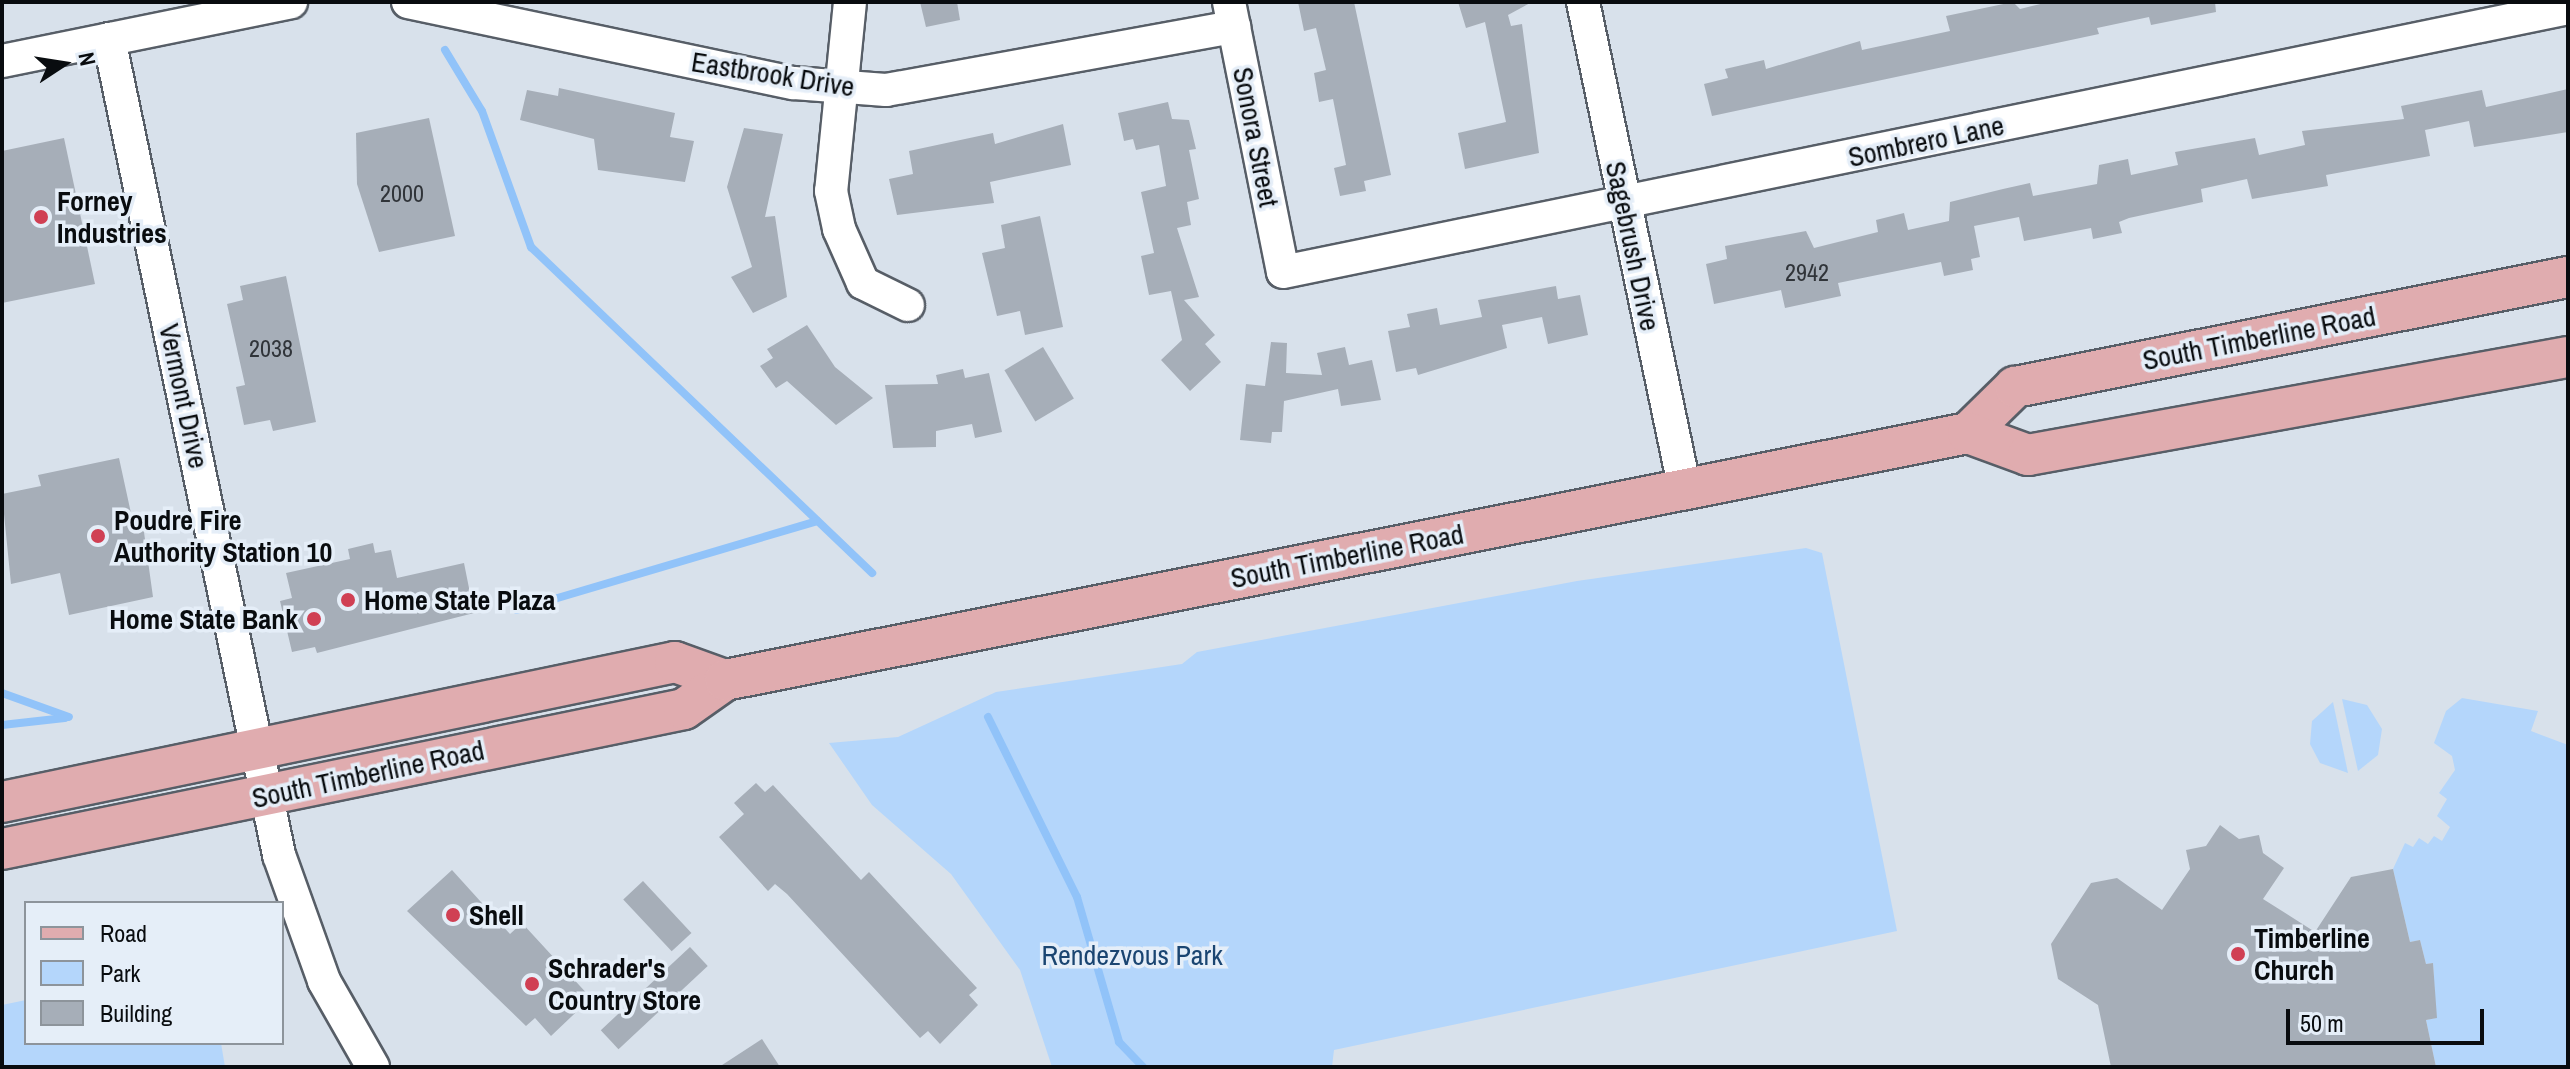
<!DOCTYPE html>
<html>
<head>
<meta charset="utf-8">
<style>
  body { margin:0 }
  #map { position:relative; width:2570px; height:1069px; overflow:hidden; background:#d8e1eb; font-family:"Archivo Narrow",sans-serif }
  div>[style] { position:absolute }
  .green>* { inset:0; background:#b4d6fb }
  .stream>* { height:8px; margin:-4px; padding:0 4px; transform-origin:4px; border-radius:4px; background:#91c3f9 }
  .building>* { inset:0; background:#a6aeb8; transform-origin:0 0 }
  .roads { filter:drop-shadow(2px 0 #575e67) drop-shadow(-2px 0 #575e67) drop-shadow(0 2px #575e67) drop-shadow(0 -2px #575e67) }
  .minor>* { height:32px; margin:-16px; padding:0 16px; transform-origin:16px; border-radius:16px; background:#fff }
  .major>* { height:40px; margin:-20px; padding:0 20px; transform-origin:20px; border-radius:20px; background:#e0acaf }
  .dots>* { width:22px; height:22px; translate:-50% -50%; box-sizing:border-box; border:4px solid #e5eef8; border-radius:50% }
  span { translate:-50% -50%; white-space:nowrap; text-align:center; line-height:1.15; -webkit-text-stroke:7px #e5eef8; paint-order:stroke }
  .number-label { font-size:24px; color:#303439 }
  .number-label span { -webkit-text-stroke-width:0 }
  .street-label { font-size:28px; color:#090c0f }
  .poi-label { font-size:28px; color:#090c0f; font-weight:700 }
  .left { translate:0 -50%; text-align:left }
  .right { translate:-100% -50%; text-align:right }
  .park-label { font-size:28px; color:#1a4571 }
  .frame { position:absolute; inset:0; border:4px solid #090c0f; pointer-events:none }
  .legend { position:absolute; left:24px; top:901px; width:260px; height:144px; box-sizing:border-box; background:#e5eef8; border:2px solid #8d949b; margin:0; padding:10px 14px; list-style:none; font-size:24px; color:#090c0f }
  .legend li { display:flex; align-items:center; gap:16px; height:40px }
  .legend b { width:40px; border:2px solid #8d949b }
  .north { position:absolute; left:24px; top:24px; width:80px; height:80px; -webkit-text-stroke:6px #e5eef8; paint-order:stroke; rotate:78deg; font-size:22px; font-weight:700; line-height:32px; text-align:center; color:#090c0f }
  .north::after { content:''; display:block; margin:auto; width:28px; height:36px; background:#090c0f; clip-path:polygon(50% 0,100% 100%,50% 72%,0 100%) }
  .scale { position:absolute; left:2286px; top:1009px; width:198px; height:36px; box-sizing:border-box; border:4px solid #090c0f; border-top:0; padding-left:10px; font-size:24px; line-height:28px; white-space:nowrap; color:#090c0f; -webkit-text-stroke:6px #e5eef8; paint-order:stroke }
</style>
</head>
<body>
<div id="map">
  <div class="green">
    <div style="clip-path:polygon(1806px 548px,1822px 553px,1897px 931px,1334px 1050px,1332px 1067px,1052px 1067px,1020px 970px,951px 874px,872px 805px,829px 743px,898px 737px,996px 692px,1182px 664px,1197px 652px,1577px 581px)"></div>
    <div style="clip-path:polygon(2462px 698px,2538px 711px,2531px 731px,2568px 745px,2568px 1067px,2436px 1067px,2426px 1020px,2436px 1018px,2433px 963px,2426px 964px,2420px 940px,2410px 942px,2393px 869px,2405px 843px,2413px 847px,2419px 838px,2428px 844px,2434px 836px,2442px 841px,2450px 827px,2437px 816px,2447px 799px,2439px 793px,2455px 770px,2452px 756px,2434px 743px,2446px 711px)"></div>
    <div style="clip-path:polygon(2342px 699px,2367px 705px,2382px 729px,2378px 755px,2358px 771px)"></div>
    <div style="clip-path:polygon(2333px 702px,2348px 773px,2320px 763px,2310px 744px,2312px 721px)"></div>
    <div style="clip-path:polygon(26px 1000px,26px 1043px,221px 1043px,225px 1067px,2px 1067px,2px 1005px)"></div>
  </div>
  <div class="stream">
    <div style="left:445px;top:50px;width:71px;rotate:58.8deg"></div>
    <div style="left:482px;top:111px;width:145px;rotate:70.2deg"></div>
    <div style="left:531px;top:247px;width:472px;rotate:43.7deg"></div>
    <div style="left:517px;top:610px;width:313px;rotate:-16.5deg"></div>
    <div style="left:2px;top:693px;width:71px;rotate:19.7deg"></div>
    <div style="left:988px;top:717px;width:201px;rotate:63.7deg"></div>
    <div style="left:1077px;top:897px;width:151px;rotate:73.8deg"></div>
    <div style="left:1119px;top:1042px;width:35px;rotate:46deg"></div>
    <div style="left:2px;top:725px;width:63px;rotate:-6.3deg"></div>
  </div>
  <div class="building">
    <div style="clip-path:polygon(920px 2px,957px 2px,960px 20px,926px 27px)"></div>
    <div style="clip-path:polygon(1298px 2px,1354px 2px,1391px 175px,1364px 181px,1366px 191px,1340px 196px,1334px 168px,1346px 165px,1333px 99px,1319px 102px,1314px 73px,1326px 70px,1316px 28px,1304px 31px)"></div>
    <div style="clip-path:polygon(1458px 2px,1532px 2px,1508px 15px,1511px 26px,1522px 24px,1539px 153px,1465px 169px,1458px 133px,1506px 122px,1485px 22px,1466px 28px)"></div>
    <div style="clip-path:polygon(2013px 2px,2020px 9px,2049px 2px,2215px 2px,2216px 12px,2151px 25px,2149px 17px,2097px 28px,2099px 34px,1712px 116px,1704px 84px,1728px 78px,1725px 69px,1764px 60px,1766px 69px,1860px 41px,1862px 50px,1950px 31px,1946px 16px)"></div>
    <div style="clip-path:polygon(559px 88px,675px 113px,670px 137px,694px 141px,685px 182px,598px 170px,594px 139px,520px 120px,527px 90px,558px 96px)"></div>
    <div style="clip-path:polygon(2568px 89px,2568px 132px,2474px 147px,2469px 121px,2425px 130px,2430px 156px,2326px 175px,2328px 186px,2252px 199px,2247px 179px,2201px 189px,2203px 202px,2129px 218px,2119px 222px,2122px 233px,2093px 239px,2091px 228px,2024px 241px,2019px 217px,1974px 226px,1980px 257px,1971px 259px,1973px 270px,1944px 276px,1941px 262px,1838px 283px,1841px 296px,1785px 308px,1781px 290px,1714px 304px,1706px 264px,1727px 259px,1725px 246px,1806px 231px,1814px 248px,1878px 232px,1876px 220px,1904px 213px,1908px 230px,1949px 221px,1950px 202px,2003px 189px,2030px 183px,2033px 196px,2097px 184px,2099px 165px,2128px 159px,2131px 175px,2178px 165px,2175px 152px,2255px 138px,2259px 155px,2305px 145px,2302px 131px,2404px 119px,2401px 106px,2482px 90px,2486px 107px)"></div>
    <div style="clip-path:polygon(1168px 102px,1172px 119px,1189px 120px,1196px 149px,1189px 150px,1199px 199px,1187px 202px,1191px 225px,1177px 228px,1199px 297px,1184px 300px,1215px 335px,1205px 344px,1221px 362px,1190px 391px,1161px 360px,1182px 340px,1171px 291px,1149px 295px,1141px 256px,1154px 253px,1141px 192px,1166px 186px,1159px 145px,1136px 150px,1133px 139px,1124px 141px,1118px 113px)"></div>
    <div style="clip-path:polygon(429px 118px,455px 236px,379px 252px,357px 184px,356px 133px)"></div>
    <div style="clip-path:polygon(1063px 124px,1071px 165px,990px 182px,994px 203px,897px 215px,889px 179px,913px 174px,909px 151px,993px 133px,995px 144px)"></div>
    <div style="clip-path:polygon(744px 128px,783px 134px,765px 217px,775px 216px,787px 297px,753px 313px,731px 277px,752px 267px,727px 187px)"></div>
    <div style="clip-path:polygon(64px 138px,95px 284px,2px 303px,2px 151px)"></div>
    <div style="clip-path:polygon(1040px 216px,1063px 327px,1025px 335px,1020px 311px,997px 316px,982px 253px,1005px 248px,1001px 225px)"></div>
    <div style="clip-path:polygon(286px 276px,316px 422px,273px 431px,270px 420px,244px 425px,236px 387px,245px 385px,227px 304px,243px 300px,240px 286px)"></div>
    <div style="clip-path:polygon(1556px 286px,1558px 299px,1580px 295px,1588px 335px,1548px 344px,1542px 317px,1502px 325px,1507px 348px,1418px 375px,1416px 368px,1396px 372px,1388px 331px,1410px 327px,1407px 314px,1437px 308px,1440px 325px,1482px 317px,1478px 300px)"></div>
    <div style="clip-path:polygon(807px 325px,835px 367px,873px 398px,836px 425px,787px 381px,776px 388px,760px 366px,773px 358px,767px 349px)"></div>
    <div style="clip-path:polygon(1271px 342px,1287px 343px,1286px 373px,1322px 375px,1317px 353px,1345px 347px,1349px 365px,1372px 360px,1381px 400px,1341px 406px,1338px 389px,1284px 401px,1282px 432px,1272px 432px,1271px 443px,1240px 440px,1246px 384px,1265px 386px)"></div>
    <div style="left:1043px;top:347px;width:60px;height:45px;rotate:59deg"></div>
    <div style="clip-path:polygon(963px 369px,965px 378px,989px 373px,1002px 432px,975px 438px,972px 424px,936px 431px,936px 447px,893px 448px,885px 385px,938px 384px,936px 375px)"></div>
    <div style="clip-path:polygon(119px 458px,134px 527px,143px 525px,153px 597px,69px 615px,60px 573px,11px 584px,2px 494px,41px 486px,38px 475px)"></div>
    <div style="clip-path:polygon(373px 543px,375px 553px,391px 550px,397px 578px,464px 563px,474px 613px,317px 653px,315px 647px,292px 652px,280px 601px,292px 598px,286px 573px,350px 559px,348px 549px)"></div>
    <div style="clip-path:polygon(756px 783px,765px 792px,773px 785px,861px 880px,869px 872px,977px 988px,969px 995px,978px 1005px,940px 1044px,928px 1031px,920px 1038px,787px 894px,775px 884px,768px 891px,719px 837px,744px 814px,734px 803px)"></div>
    <div style="clip-path:polygon(2220px 825px,2239px 839px,2259px 835px,2263px 853px,2284px 868px,2263px 899px,2315px 932px,2351px 877px,2393px 869px,2410px 942px,2420px 940px,2426px 964px,2433px 963px,2437px 1018px,2426px 1020px,2436px 1067px,2111px 1067px,2098px 1005px,2058px 979px,2051px 944px,2091px 883px,2117px 878px,2162px 910px,2190px 869px,2186px 850px,2206px 846px)"></div>
    <div style="clip-path:polygon(452px 870px,510px 934px,522px 923px,591px 998px,551px 1036px,535px 1018px,526px 1026px,407px 911px)"></div>
    <div style="left:643px;top:881px;width:71px;height:27px;rotate:47deg"></div>
    <div style="left:690px;top:947px;width:26px;height:122px;rotate:47deg"></div>
    <div style="clip-path:polygon(762px 1039px,780px 1067px,719px 1067px)"></div>
  </div>
  <div class="roads">
    <div class="minor">
      <div style="left:408px;top:2px;width:394px;rotate:11.9deg"></div>
      <div style="left:794px;top:83px;width:92px;rotate:4.4deg"></div>
      <div style="left:886px;top:90px;width:354px;rotate:-10.3deg"></div>
      <div style="left:850px;top:2px;width:190px;rotate:95.7deg"></div>
      <div style="left:831px;top:191px;width:39px;rotate:78deg"></div>
      <div style="left:839px;top:229px;width:59px;rotate:66deg"></div>
      <div style="left:863px;top:283px;width:50px;rotate:26.1deg"></div>
      <div style="left:1229px;top:2px;width:275px;rotate:78.7deg"></div>
      <div style="left:1283px;top:272px;width:1312px;rotate:-11.61deg"></div>
      <div style="left:1583px;top:2px;width:498px;rotate:78.2deg"></div>
      <div style="left:109px;top:39px;width:834px;rotate:78.23deg"></div>
      <div style="left:279px;top:855px;width:134px;rotate:70.3deg"></div>
      <div style="left:324px;top:981px;width:99px;rotate:60.3deg"></div>
      <div style="left:2px;top:61px;width:295px;rotate:-11.5deg"></div>
    </div>
    <div class="major">
      <div style="left:1968px;top:433px;width:66px;rotate:-44.4deg"></div>
      <div style="left:2015px;top:387px;width:564px;rotate:-11.25deg"></div>
      <div style="left:2px;top:802px;width:687px;rotate:-11.75deg"></div>
      <div style="left:675px;top:662px;width:53px;rotate:19.8deg"></div>
      <div style="left:2px;top:849px;width:696px;rotate:-11.6deg"></div>
      <div style="left:684px;top:709px;width:50px;rotate:-35.3deg"></div>
      <div style="left:725px;top:680px;width:1267px;rotate:-11.24deg"></div>
      <div style="left:1968px;top:433px;width:64px;rotate:20.1deg"></div>
      <div style="left:2028px;top:455px;width:549px;rotate:-10.29deg"></div>
    </div>
  </div>
  <div class="dots">
    <div style="left:41px;top:217px;background:#d04054"></div>
    <div style="left:98px;top:536px;background:#d04054"></div>
    <div style="left:348px;top:600px;background:#d04054"></div>
    <div style="left:314px;top:619px;background:#d04054"></div>
    <div style="left:453px;top:915px;background:#d04054"></div>
    <div style="left:2238px;top:954px;background:#d04054"></div>
    <div style="left:532px;top:984px;background:#d04054"></div>
  </div>
  <div class="number-label">
    <span style="left:402px;top:194px">2000</span>
    <span style="left:1807px;top:273px">2942</span>
    <span style="left:271px;top:349px">2038</span>
  </div>
  <div class="street-label">
    <span style="left:773px;top:74px;rotate:9deg">Eastbrook Drive</span>
    <span style="left:1256px;top:137px;rotate:79deg">Sonora Street</span>
    <span style="left:1926px;top:141px;rotate:-12deg">Sombrero Lane</span>
    <span style="left:1633px;top:246px;rotate:78deg">Sagebrush Drive</span>
    <span style="left:2259px;top:338px;rotate:-11deg">South Timberline Road</span>
    <span style="left:184px;top:396px;rotate:78deg">Vermont Drive</span>
    <span style="left:1347px;top:556px;rotate:-11deg">South Timberline Road</span>
    <span style="left:368px;top:774px;rotate:-12deg">South Timberline Road</span>
  </div>
  <div class="poi-label">
    <span class="left" style="left:57px;top:217px">Forney<br>Industries</span>
    <span class="left" style="left:114px;top:536px">Poudre Fire<br>Authority Station 10</span>
    <span class="left" style="left:364px;top:600px">Home State Plaza</span>
    <span class="right" style="left:298px;top:619px">Home State Bank</span>
    <span class="left" style="left:469px;top:915px">Shell</span>
    <span class="left" style="left:2254px;top:954px">Timberline<br>Church</span>
    <span class="left" style="left:548px;top:984px">Schrader's<br>Country Store</span>
  </div>
  <div class="park-label">
    <span style="left:1132px;top:955px">Rendezvous Park</span>
  </div>
  <div class="frame"></div>
  <ul class="legend">
  <li><b style="height:10px;background:#e0acaf"></b>Road</li>
  <li><b style="height:22px;background:#b4d6fb"></b>Park</li>
  <li><b style="height:22px;background:#a6aeb8"></b>Building</li>
  </ul>
  <div class="north">N</div>
  <div class="scale">50 m</div>
</div>
</body>
</html>
